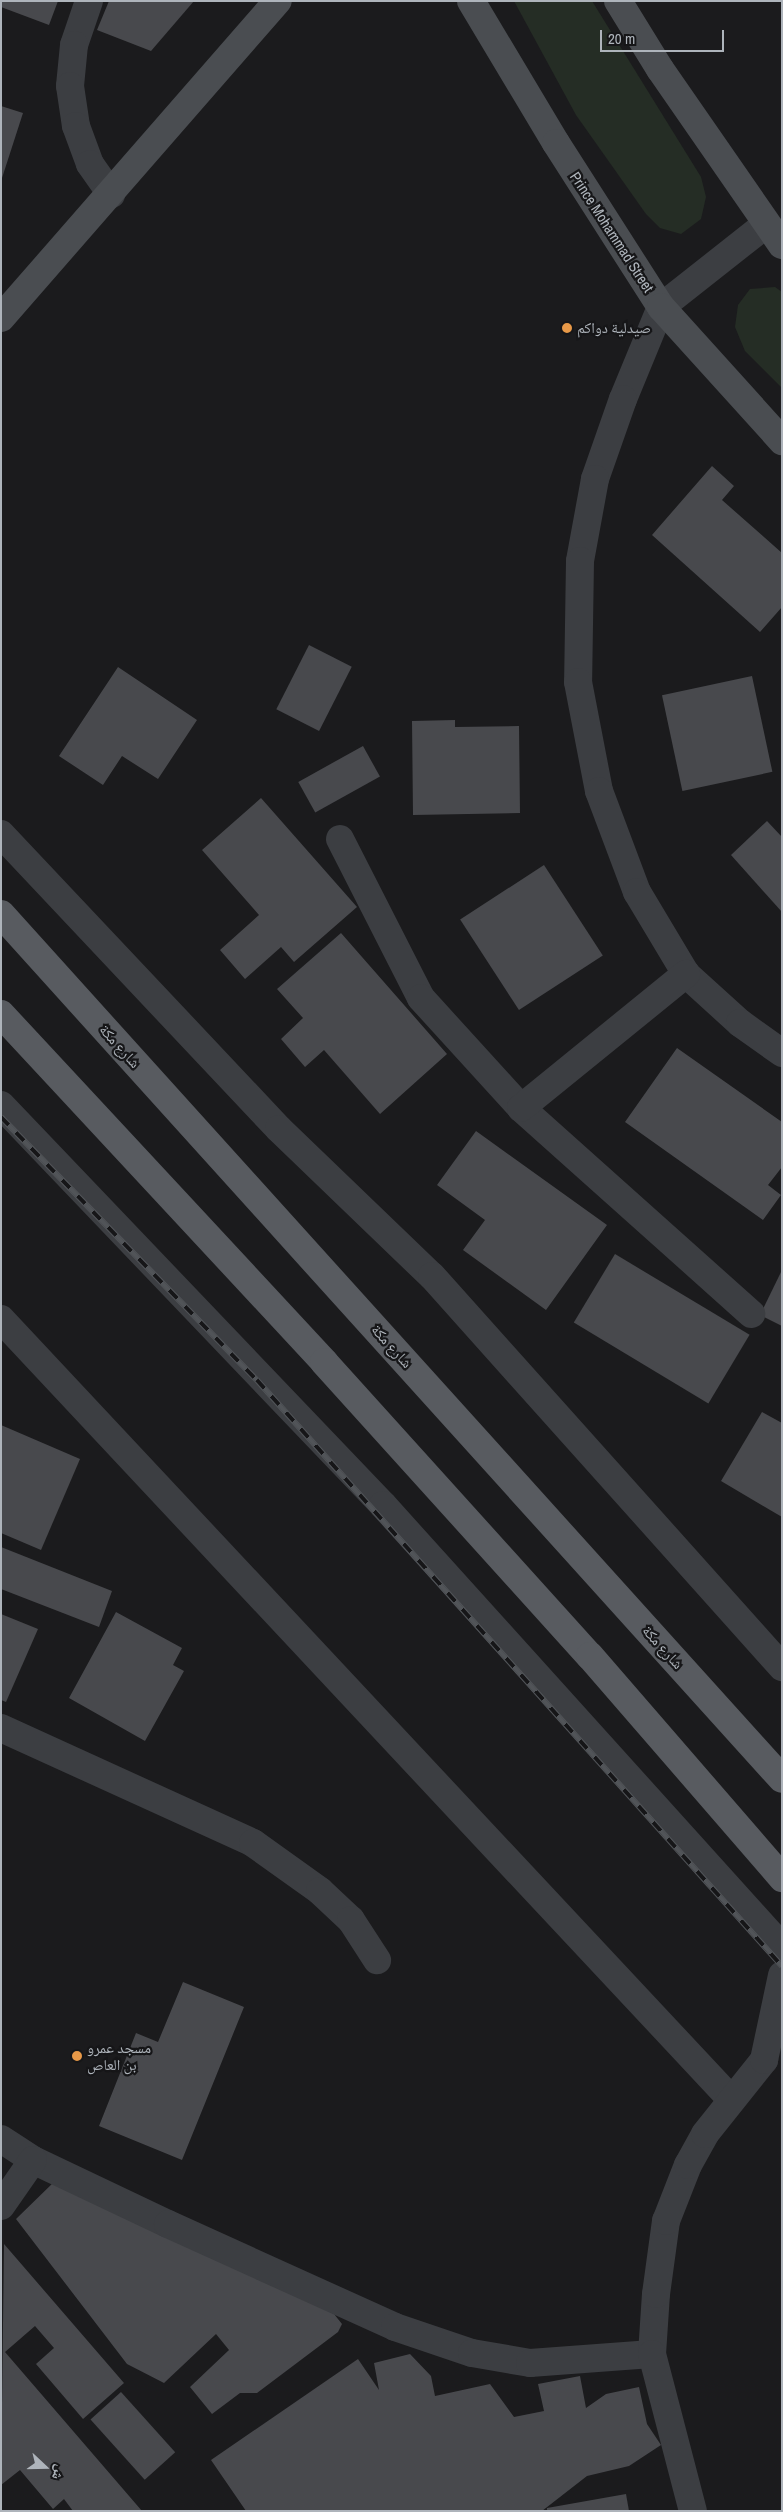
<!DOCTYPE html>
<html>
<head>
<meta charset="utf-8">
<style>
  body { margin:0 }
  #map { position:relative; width:783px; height:2512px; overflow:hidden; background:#1b1b1d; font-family:"Archivo Narrow","Noto Naskh Arabic",sans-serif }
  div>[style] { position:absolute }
  .green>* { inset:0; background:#252d25 }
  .building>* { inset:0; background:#48494d; transform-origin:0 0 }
  .minor>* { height:28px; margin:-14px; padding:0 14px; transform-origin:14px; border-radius:14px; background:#3c3e42 }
  .tertiary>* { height:28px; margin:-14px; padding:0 14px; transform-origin:14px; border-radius:14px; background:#3c3e42 }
  .secondary>* { height:28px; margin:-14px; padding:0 14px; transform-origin:14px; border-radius:14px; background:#4a4d51 }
  .primary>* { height:28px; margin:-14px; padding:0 14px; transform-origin:14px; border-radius:14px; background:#585b60 }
  .rail>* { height:5.5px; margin-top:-2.75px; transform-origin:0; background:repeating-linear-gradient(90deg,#161618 0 11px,#515458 0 22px); box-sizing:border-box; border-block:1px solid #515458 }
  .dots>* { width:14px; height:14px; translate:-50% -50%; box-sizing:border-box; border:2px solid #161618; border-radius:50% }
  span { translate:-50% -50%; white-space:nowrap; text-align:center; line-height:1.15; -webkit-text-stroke:4.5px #161618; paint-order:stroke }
  .street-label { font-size:15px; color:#aeb4bb }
  .poi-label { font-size:15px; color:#aeb4bb }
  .left { translate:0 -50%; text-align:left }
  .frame { position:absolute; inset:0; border:2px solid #aeb4bb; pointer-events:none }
  .north { position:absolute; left:20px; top:2442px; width:50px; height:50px; -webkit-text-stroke:4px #161618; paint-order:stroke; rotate:111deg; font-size:14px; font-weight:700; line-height:20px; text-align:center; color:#aeb4bb }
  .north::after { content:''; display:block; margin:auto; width:18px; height:22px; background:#aeb4bb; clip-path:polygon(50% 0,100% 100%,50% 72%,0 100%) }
  .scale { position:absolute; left:600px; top:30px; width:124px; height:22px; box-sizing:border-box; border:2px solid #aeb4bb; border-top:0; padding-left:6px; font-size:15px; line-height:18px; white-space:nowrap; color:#aeb4bb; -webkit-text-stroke:4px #161618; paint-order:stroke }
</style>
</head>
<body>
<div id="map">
  <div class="green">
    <div style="clip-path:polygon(514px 1px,592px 1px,701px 177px,706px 197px,701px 219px,681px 234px,660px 228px,646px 214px,576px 115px)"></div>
    <div style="clip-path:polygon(775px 287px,782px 292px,782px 388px,745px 351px,735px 327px,738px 305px,750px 289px)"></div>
  </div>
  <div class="building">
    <div style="clip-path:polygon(1px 1px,58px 1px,49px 25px,1px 7px)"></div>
    <div style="clip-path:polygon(109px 1px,194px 1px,151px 51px,97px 30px)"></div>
    <div style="clip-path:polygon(1px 106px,23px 113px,2px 178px,1px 178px)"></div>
    <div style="clip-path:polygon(712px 466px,734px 486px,722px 500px,782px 553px,782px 607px,760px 632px,652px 535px)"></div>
    <div style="left:309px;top:645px;width:48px;height:72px;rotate:27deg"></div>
    <div style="clip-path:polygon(118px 667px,197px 720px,158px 779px,122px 756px,103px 785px,59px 756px)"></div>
    <div style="left:752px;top:676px;width:98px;height:92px;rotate:78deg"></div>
    <div style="clip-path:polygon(455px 720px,455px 727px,519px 726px,520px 813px,413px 815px,412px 721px)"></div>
    <div style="left:363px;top:746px;width:35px;height:74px;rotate:61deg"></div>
    <div style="clip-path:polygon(261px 798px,357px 907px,294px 962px,281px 947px,245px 979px,220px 950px,259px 915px,202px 850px)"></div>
    <div style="clip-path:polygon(767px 821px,782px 837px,782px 912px,731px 855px)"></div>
    <div style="left:544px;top:865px;width:108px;height:100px;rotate:57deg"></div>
    <div style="clip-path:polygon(341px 933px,447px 1054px,380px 1114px,324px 1050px,305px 1067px,281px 1039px,303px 1018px,277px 989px)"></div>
    <div style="clip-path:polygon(677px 1048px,782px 1122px,782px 1167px,768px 1185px,781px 1195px,763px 1220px,625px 1122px)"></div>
    <div style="clip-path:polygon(476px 1131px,607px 1225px,546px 1310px,463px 1250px,485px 1220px,437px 1185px)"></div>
    <div style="left:615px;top:1254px;width:157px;height:80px;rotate:31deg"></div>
    <div style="clip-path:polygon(782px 1270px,782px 1326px,760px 1315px)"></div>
    <div style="clip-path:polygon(762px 1412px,782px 1423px,782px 1517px,721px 1481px)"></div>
    <div style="clip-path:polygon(1px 1425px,80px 1459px,41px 1550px,1px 1533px)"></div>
    <div style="clip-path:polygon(1px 1547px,112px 1591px,99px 1627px,1px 1589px)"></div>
    <div style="clip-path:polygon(116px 1612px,182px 1648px,173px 1665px,184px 1671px,145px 1741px,69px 1698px)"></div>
    <div style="clip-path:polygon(1px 1614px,38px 1629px,6px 1702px,1px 1700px)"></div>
    <div style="clip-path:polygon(183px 1982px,244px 2007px,182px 2160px,99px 2126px,136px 2033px,158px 2042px)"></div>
    <div style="clip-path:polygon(56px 2180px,334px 2314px,342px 2324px,338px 2332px,257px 2393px,240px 2393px,212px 2414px,190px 2387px,229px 2350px,216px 2334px,164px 2383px,127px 2364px,16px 2219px)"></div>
    <div style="clip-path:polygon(4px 2244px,124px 2383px,83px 2419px,36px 2364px,54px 2348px,35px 2326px,5px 2352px,142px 2511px,73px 2511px,64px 2499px,53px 2509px,20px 2470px,1px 2485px)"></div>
    <div style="clip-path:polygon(410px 2354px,431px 2376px,435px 2396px,490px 2384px,514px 2417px,544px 2411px,538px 2384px,580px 2376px,586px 2408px,606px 2394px,639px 2387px,647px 2424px,661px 2445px,629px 2466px,587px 2476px,542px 2511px,246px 2511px,211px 2460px,358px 2359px,379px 2390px,374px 2363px)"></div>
    <div style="left:121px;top:2392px;width:81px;height:41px;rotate:48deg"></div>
    <div style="clip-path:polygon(626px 2494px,629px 2511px,547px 2511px,547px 2508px)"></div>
  </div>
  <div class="minor">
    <div style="left:89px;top:1px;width:46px;rotate:108.8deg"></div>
    <div style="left:74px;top:45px;width:41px;rotate:95.6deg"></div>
    <div style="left:70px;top:86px;width:40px;rotate:81.5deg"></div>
    <div style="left:76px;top:126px;width:40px;rotate:69.8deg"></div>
    <div style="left:90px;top:164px;width:37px;rotate:55deg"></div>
    <div style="left:765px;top:225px;width:132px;rotate:141.7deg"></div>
    <div style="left:661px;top:307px;width:100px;rotate:112.4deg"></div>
    <div style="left:623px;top:399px;width:85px;rotate:109.3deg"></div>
    <div style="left:595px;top:479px;width:83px;rotate:100.4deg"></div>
    <div style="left:580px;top:561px;width:121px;rotate:90.9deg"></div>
    <div style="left:578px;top:682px;width:111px;rotate:79.1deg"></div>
    <div style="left:599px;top:791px;width:108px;rotate:69.4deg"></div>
    <div style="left:637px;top:892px;width:96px;rotate:59.1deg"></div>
    <div style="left:686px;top:974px;width:73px;rotate:42.2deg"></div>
    <div style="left:740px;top:1023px;width:52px;rotate:35.5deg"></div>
    <div style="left:340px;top:839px;width:178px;rotate:63deg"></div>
    <div style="left:421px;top:998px;width:149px;rotate:47.7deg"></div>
    <div style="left:521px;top:1108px;width:309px;rotate:41.8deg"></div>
    <div style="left:521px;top:1108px;width:213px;rotate:-39.1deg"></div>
    <div style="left:1px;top:1319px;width:1067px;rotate:46.9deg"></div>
    <div style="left:1px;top:1728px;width:277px;rotate:24.5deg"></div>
    <div style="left:253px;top:1843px;width:82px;rotate:35.6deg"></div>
    <div style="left:320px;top:1891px;width:42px;rotate:43.1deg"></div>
    <div style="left:351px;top:1920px;width:48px;rotate:57deg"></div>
    <div style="left:1px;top:2139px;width:38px;rotate:33deg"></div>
    <div style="left:33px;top:2160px;width:149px;rotate:25.4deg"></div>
    <div style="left:168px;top:2224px;width:249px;rotate:24.4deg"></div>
    <div style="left:395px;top:2327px;width:81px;rotate:18.7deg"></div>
    <div style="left:472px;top:2353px;width:59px;rotate:9.8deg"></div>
    <div style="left:530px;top:2363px;width:122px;rotate:-4.2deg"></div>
    <div style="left:652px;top:2354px;width:60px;rotate:-86.2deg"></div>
    <div style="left:656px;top:2294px;width:74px;rotate:-82.2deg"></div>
    <div style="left:666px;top:2221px;width:60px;rotate:-68.6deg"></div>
    <div style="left:688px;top:2165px;width:35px;rotate:-61deg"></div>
    <div style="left:705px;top:2134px;width:95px;rotate:-51.4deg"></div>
    <div style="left:764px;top:2060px;width:87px;rotate:-78deg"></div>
    <div style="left:1px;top:2206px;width:56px;rotate:-55.2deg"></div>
    <div style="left:652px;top:2354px;width:162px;rotate:75.4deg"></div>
  </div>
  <div class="tertiary">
    <div style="left:1px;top:834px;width:405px;rotate:46.7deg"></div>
    <div style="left:279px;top:1129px;width:212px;rotate:43.9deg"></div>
    <div style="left:432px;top:1276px;width:525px;rotate:48.17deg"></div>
    <div style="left:1px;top:1105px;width:553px;rotate:46.32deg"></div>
    <div style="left:383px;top:1505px;width:595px;rotate:47.93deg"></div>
  </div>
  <div class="secondary">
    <div style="left:471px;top:1px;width:165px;rotate:59.1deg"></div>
    <div style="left:556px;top:143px;width:195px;rotate:57.4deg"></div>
    <div style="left:661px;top:307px;width:181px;rotate:47.9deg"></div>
    <div style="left:618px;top:1px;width:80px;rotate:58.3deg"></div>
    <div style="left:660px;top:69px;width:214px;rotate:55.3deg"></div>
    <div style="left:1px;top:318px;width:421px;rotate:-48.9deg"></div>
  </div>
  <div class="primary">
    <div style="left:1px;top:914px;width:1165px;rotate:47.92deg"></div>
    <div style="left:1px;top:1014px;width:475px;rotate:47.1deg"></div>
    <div style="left:324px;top:1362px;width:396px;rotate:47.9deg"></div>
    <div style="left:590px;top:1656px;width:294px;rotate:49.1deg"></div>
  </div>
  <div class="rail">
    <div style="left:1px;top:1117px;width:367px;rotate:45.8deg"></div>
    <div style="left:257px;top:1380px;width:787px;rotate:48.14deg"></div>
  </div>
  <div class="dots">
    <div style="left:567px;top:328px;background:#e89948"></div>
    <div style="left:77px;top:2056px;background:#e89948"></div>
  </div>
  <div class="street-label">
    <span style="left:612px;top:232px;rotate:57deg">Prince Mohammad Street</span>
    <span style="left:120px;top:1046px;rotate:48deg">شارع مكة</span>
    <span style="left:392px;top:1346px;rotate:48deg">شارع مكة</span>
    <span style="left:663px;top:1647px;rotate:48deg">شارع مكة</span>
  </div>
  <div class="poi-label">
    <span class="left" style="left:577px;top:328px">صيدلية دواكم</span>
    <span class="left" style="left:87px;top:2056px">مسجد عمرو<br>بن العاص</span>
  </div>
  <div class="frame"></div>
  <div class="north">ش</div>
  <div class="scale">20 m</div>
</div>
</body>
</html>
